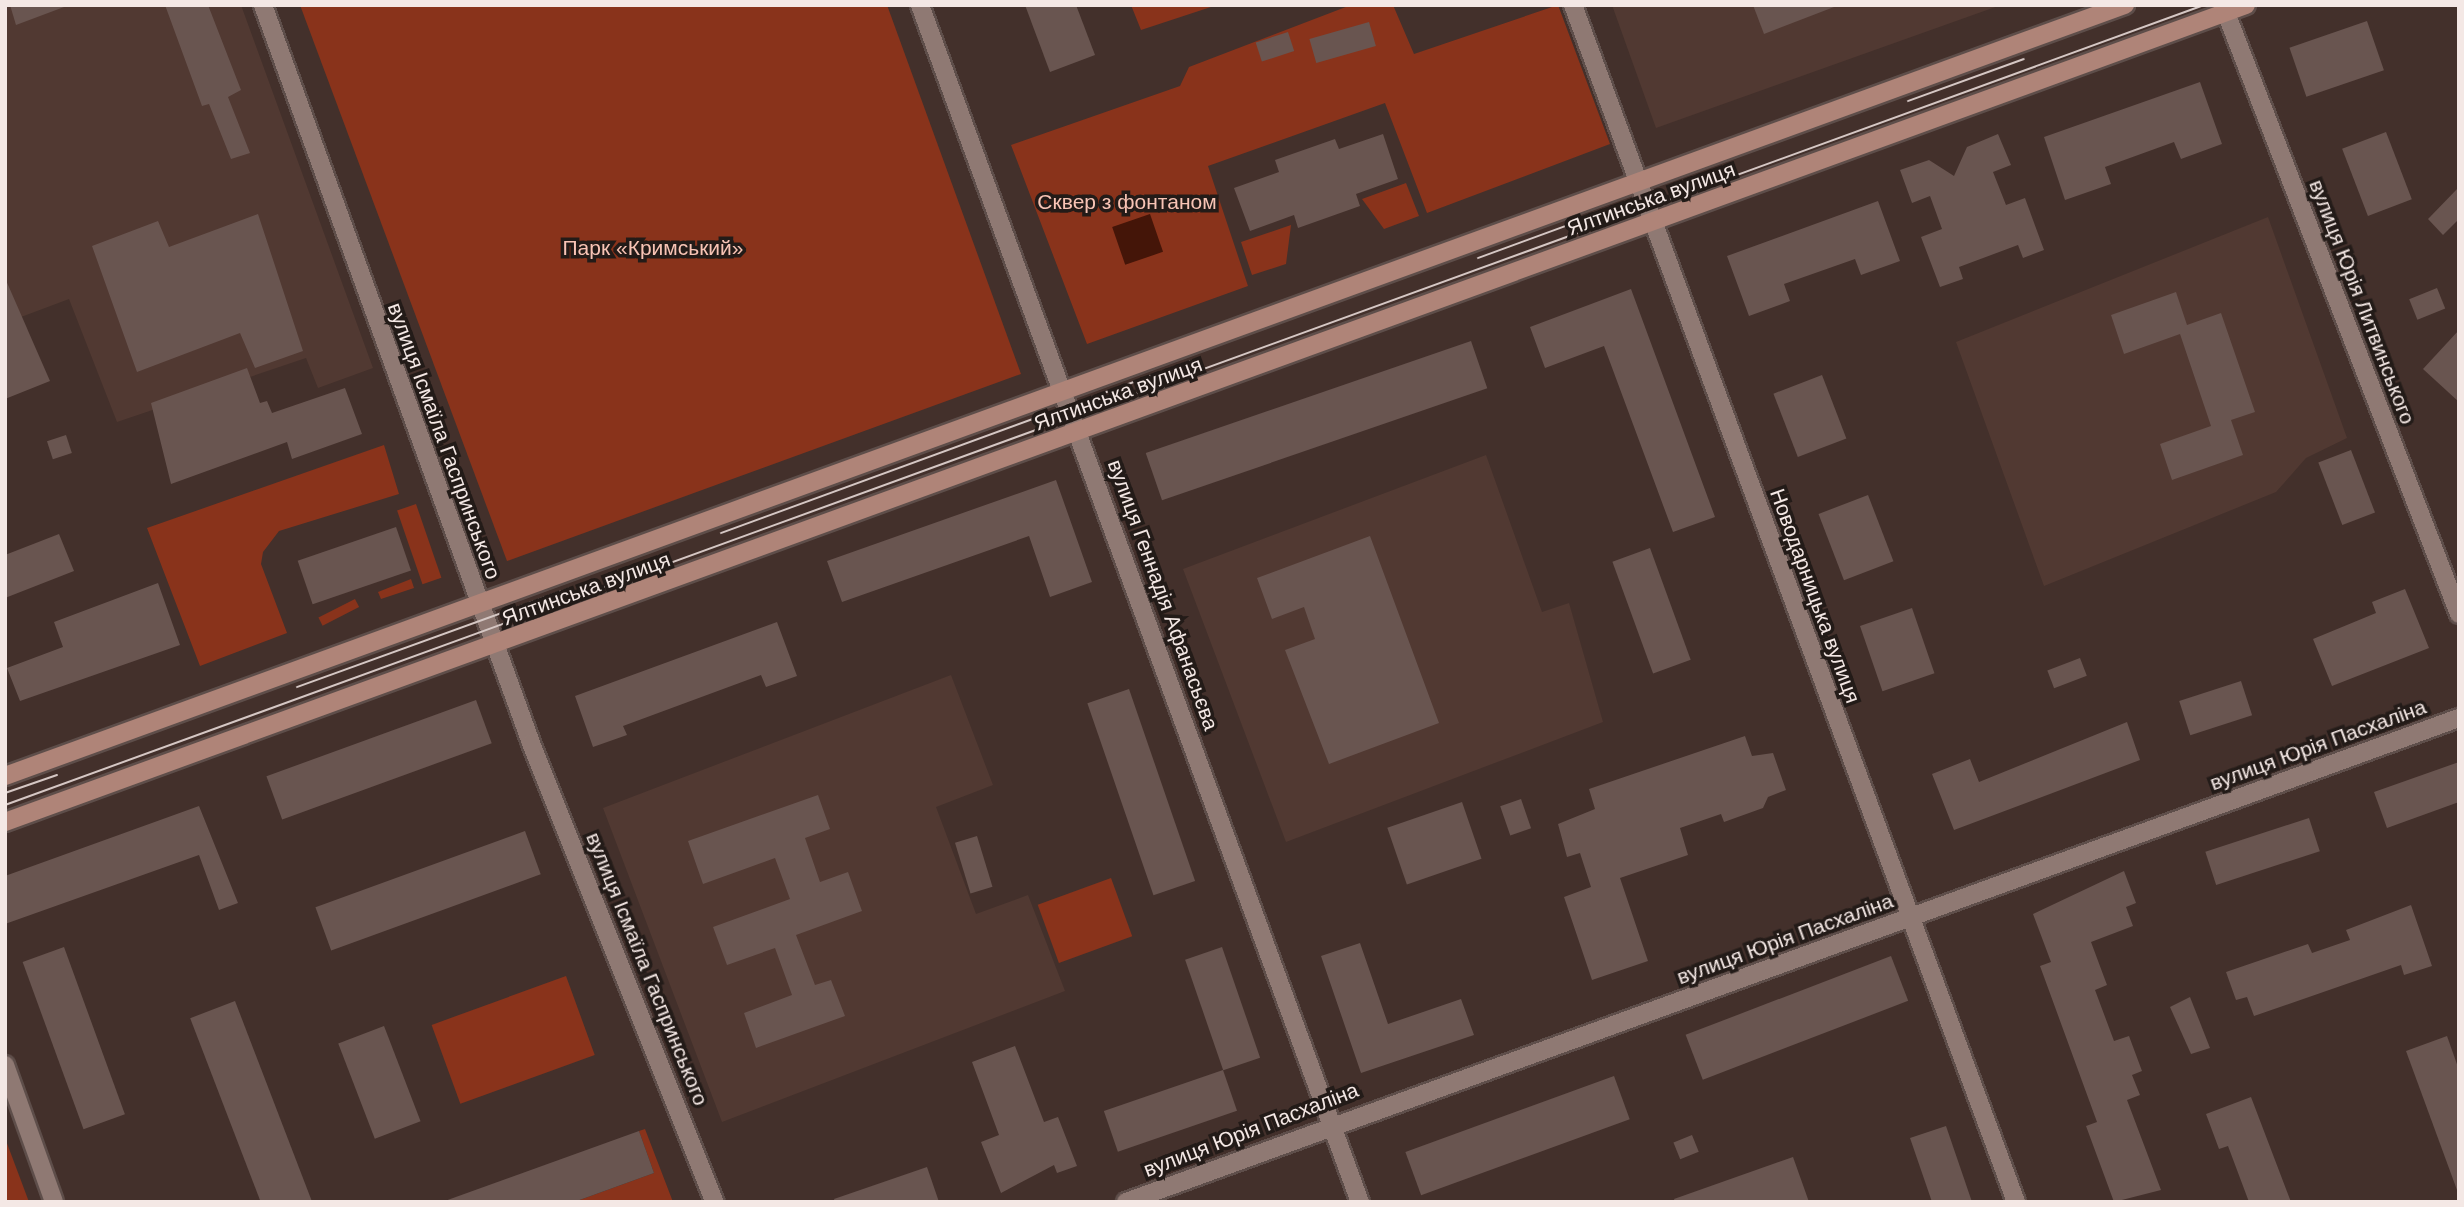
<!DOCTYPE html>
<html>
<head>
<meta charset="utf-8">
<style>
  body { margin:0 }
  #map { position:relative; width:2464px; height:1207px; overflow:hidden; background:#43302b; font-family:Arial,sans-serif }
  div>[style] { position:absolute }
  .built>* { inset:0; background:#513932 }
  .green>* { inset:0; background:#89331b; transform-origin:0 0 }
  .water>* { inset:0; background:#441508; transform-origin:0 0 }
  .building>* { inset:0; background:#695550; transform-origin:0 0 }
  .roads { filter:drop-shadow(2px 0 #5e4e4a) drop-shadow(-2px 0 #5e4e4a) drop-shadow(0 2px #5e4e4a) drop-shadow(0 -2px #5e4e4a) }
  .street>* { height:18px; margin:-9px; padding:0 9px; transform-origin:9px; border-radius:9px; background:#8f7973 }
  .secondary>* { height:18px; margin:-9px; padding:0 9px; transform-origin:9px; border-radius:9px; background:#af8478 }
  .tram>* { height:2px; margin:-1px; padding:0 1px; transform-origin:1px; border-radius:1px; background:#d5c7c4 }
  span { translate:-50% -50%; white-space:nowrap; text-align:center; line-height:1.15; -webkit-text-stroke:7px #231b18; paint-order:stroke }
  .street-label { font-size:21px; color:#f4e8e5 }
  .park-label { font-size:21px; color:#f8c4b5 }
  .frame { position:absolute; inset:0; border:7px solid #f4e8e5; pointer-events:none }
</style>
</head>
<body>
<div id="map">
  <div class="built">
    <div style="clip-path:polygon(5px 5px,241px 5px,373px 368px,318px 388px,306px 358px,117px 422px,69px 299px,5px 323px)"></div>
    <div style="clip-path:polygon(1612px 5px,2001px 5px,1656px 128px)"></div>
    <div style="clip-path:polygon(2268px 217px,2347px 438px,2306px 458px,2276px 492px,2044px 586px,1956px 342px)"></div>
    <div style="clip-path:polygon(1486px 455px,1542px 612px,1569px 603px,1603px 722px,1286px 842px,1183px 569px)"></div>
    <div style="clip-path:polygon(951px 675px,993px 785px,936px 807px,976px 914px,1028px 895px,1065px 991px,722px 1122px,603px 808px)"></div>
  </div>
  <div class="green">
    <div style="clip-path:polygon(300px 5px,887px 5px,1021px 374px,507px 561px)"></div>
    <div style="clip-path:polygon(1131px 5px,1217px 5px,1141px 30px)"></div>
    <div style="clip-path:polygon(1351px 5px,1393px 5px,1414px 54px,1558px 5px,1610px 144px,1427px 213px,1385px 103px,1208px 166px,1248px 286px,1087px 344px,1011px 145px,1180px 86px,1189px 67px)"></div>
    <div style="clip-path:polygon(1406px 183px,1419px 216px,1384px 229px,1362px 199px)"></div>
    <div style="clip-path:polygon(1291px 225px,1286px 264px,1252px 275px,1241px 242px)"></div>
    <div style="clip-path:polygon(384px 445px,399px 494px,279px 531px,263px 552px,261px 564px,287px 633px,200px 666px,147px 528px)"></div>
    <div style="left:416px;top:504px;width:78px;height:20px;rotate:71deg"></div>
    <div style="clip-path:polygon(411px 579px,414px 588px,381px 599px,378px 592px)"></div>
    <div style="left:355px;top:599px;width:9px;height:41px;rotate:63deg"></div>
    <div style="left:1111px;top:878px;width:62px;height:78px;rotate:70deg"></div>
    <div style="left:566px;top:976px;width:84px;height:143px;rotate:70deg"></div>
    <div style="clip-path:polygon(645px 1129px,673px 1202px,574px 1202px,654px 1173px,639px 1131px)"></div>
    <div style="clip-path:polygon(5px 1138px,29px 1202px,5px 1202px)"></div>
  </div>
  <div class="water">
    <div style="left:1150px;top:214px;width:40px;height:40px;rotate:71deg"></div>
  </div>
  <div class="building">
    <div style="clip-path:polygon(10px 5px,63px 5px,64px 7px,16px 25px)"></div>
    <div style="clip-path:polygon(165px 5px,208px 5px,241px 90px,228px 97px,250px 153px,231px 159px,209px 104px,202px 106px)"></div>
    <div style="clip-path:polygon(1025px 5px,1076px 5px,1095px 55px,1050px 72px)"></div>
    <div style="clip-path:polygon(1753px 5px,1834px 5px,1834px 7px,1764px 34px)"></div>
    <div style="left:2367px;top:21px;width:52px;height:82px;rotate:71deg"></div>
    <div style="left:1369px;top:22px;width:25px;height:62px;rotate:74deg"></div>
    <div style="left:1288px;top:32px;width:20px;height:34px;rotate:72deg"></div>
    <div style="clip-path:polygon(2200px 82px,2222px 144px,2181px 159px,2174px 142px,2105px 167px,2111px 184px,2065px 200px,2044px 137px)"></div>
    <div style="left:2386px;top:132px;width:72px;height:47px;rotate:69deg"></div>
    <div style="clip-path:polygon(1383px 134px,1398px 179px,1356px 194px,1360px 206px,1298px 228px,1294px 215px,1250px 231px,1234px 188px,1279px 172px,1275px 160px,1335px 139px,1339px 149px)"></div>
    <div style="clip-path:polygon(1998px 134px,2011px 165px,1993px 172px,2006px 205px,2025px 198px,2044px 250px,2023px 258px,2018px 245px,1959px 267px,1963px 279px,1940px 287px,1921px 237px,1942px 229px,1930px 196px,1912px 203px,1900px 170px,1929px 160px,1954px 176px,1967px 147px)"></div>
    <div style="clip-path:polygon(2459px 187px,2459px 219px,2443px 235px,2428px 219px)"></div>
    <div style="clip-path:polygon(1878px 201px,1900px 261px,1861px 275px,1855px 259px,1784px 284px,1790px 301px,1749px 316px,1727px 256px)"></div>
    <div style="clip-path:polygon(258px 214px,303px 351px,255px 368px,240px 333px,137px 372px,92px 246px,158px 221px,169px 247px)"></div>
    <div style="clip-path:polygon(5px 278px,50px 381px,5px 399px)"></div>
    <div style="left:2437px;top:288px;width:22px;height:30px;rotate:68deg"></div>
    <div style="clip-path:polygon(1631px 289px,1715px 517px,1673px 532px,1604px 346px,1545px 368px,1530px 327px)"></div>
    <div style="clip-path:polygon(2176px 292px,2187px 325px,2221px 313px,2255px 412px,2231px 420px,2243px 455px,2172px 480px,2160px 444px,2211px 426px,2180px 334px,2124px 354px,2111px 315px)"></div>
    <div style="clip-path:polygon(2459px 330px,2459px 402px,2423px 369px)"></div>
    <div style="left:1471px;top:341px;width:50px;height:344px;rotate:71deg"></div>
    <div style="clip-path:polygon(247px 368px,260px 403px,267px 401px,272px 413px,345px 388px,362px 434px,292px 459px,287px 442px,171px 484px,151px 403px)"></div>
    <div style="left:1822px;top:375px;width:68px;height:52px;rotate:69deg"></div>
    <div style="left:66px;top:435px;width:19px;height:20px;rotate:72deg"></div>
    <div style="left:2351px;top:450px;width:67px;height:35px;rotate:69deg"></div>
    <div style="clip-path:polygon(1056px 480px,1092px 582px,1050px 597px,1029px 536px,842px 602px,827px 561px)"></div>
    <div style="left:1868px;top:495px;width:71px;height:53px;rotate:69deg"></div>
    <div style="left:396px;top:527px;width:46px;height:104px;rotate:71deg"></div>
    <div style="clip-path:polygon(59px 534px,74px 571px,5px 598px,5px 555px)"></div>
    <div style="clip-path:polygon(1370px 536px,1439px 723px,1329px 764px,1285px 650px,1315px 639px,1304px 607px,1272px 619px,1257px 578px)"></div>
    <div style="left:1650px;top:548px;width:119px;height:40px;rotate:70deg"></div>
    <div style="clip-path:polygon(158px 583px,180px 645px,20px 701px,7px 668px,63px 647px,54px 622px)"></div>
    <div style="clip-path:polygon(2405px 589px,2429px 648px,2332px 686px,2313px 639px,2376px 613px,2372px 602px)"></div>
    <div style="left:1912px;top:608px;width:69px;height:55px;rotate:71deg"></div>
    <div style="clip-path:polygon(777px 622px,797px 676px,766px 687px,761px 675px,623px 726px,627px 735px,593px 747px,575px 696px)"></div>
    <div style="left:2080px;top:658px;width:19px;height:35px;rotate:69deg"></div>
    <div style="left:2241px;top:681px;width:36px;height:65px;rotate:72deg"></div>
    <div style="left:1129px;top:689px;width:203px;height:44px;rotate:71deg"></div>
    <div style="left:476px;top:700px;width:46px;height:223px;rotate:70deg"></div>
    <div style="clip-path:polygon(2127px 722px,2140px 760px,1954px 830px,1932px 774px,1970px 759px,1979px 782px)"></div>
    <div style="clip-path:polygon(1745px 736px,1752px 756px,1773px 753px,1786px 790px,1768px 797px,1763px 808px,1724px 822px,1721px 814px,1680px 828px,1688px 855px,1620px 878px,1648px 961px,1592px 980px,1564px 897px,1591px 887px,1580px 853px,1567px 857px,1558px 824px,1595px 809px,1589px 789px)"></div>
    <div style="clip-path:polygon(2459px 762px,2459px 802px,2387px 828px,2374px 792px)"></div>
    <div style="clip-path:polygon(818px 795px,830px 829px,805px 838px,820px 882px,848px 872px,862px 911px,796px 935px,815px 985px,831px 980px,845px 1016px,756px 1048px,744px 1013px,792px 995px,775px 948px,727px 965px,713px 927px,790px 899px,775px 858px,703px 884px,688px 841px)"></div>
    <div style="left:1521px;top:799px;width:31px;height:22px;rotate:71deg"></div>
    <div style="left:1462px;top:802px;width:60px;height:79px;rotate:71deg"></div>
    <div style="clip-path:polygon(199px 806px,238px 903px,219px 910px,199px 855px,5px 924px,5px 876px)"></div>
    <div style="left:2309px;top:818px;width:35px;height:109px;rotate:72deg"></div>
    <div style="left:525px;top:831px;width:46px;height:223px;rotate:70deg"></div>
    <div style="left:977px;top:836px;width:53px;height:23px;rotate:73deg"></div>
    <div style="clip-path:polygon(2124px 871px,2136px 903px,2126px 907px,2133px 926px,2091px 942px,2107px 985px,2095px 990px,2114px 1041px,2129px 1036px,2142px 1071px,2132px 1075px,2140px 1095px,2127px 1100px,2161px 1190px,2114px 1202px,2086px 1126px,2097px 1122px,2040px 966px,2051px 962px,2033px 914px)"></div>
    <div style="clip-path:polygon(2411px 905px,2432px 966px,2404px 975px,2401px 965px,2254px 1016px,2247px 997px,2236px 1000px,2226px 972px,2308px 944px,2312px 953px,2350px 940px,2346px 930px)"></div>
    <div style="clip-path:polygon(1360px 943px,1388px 1024px,1461px 999px,1474px 1035px,1361px 1073px,1321px 956px)"></div>
    <div style="left:64px;top:947px;width:178px;height:44px;rotate:70deg"></div>
    <div style="left:1222px;top:947px;width:117px;height:39px;rotate:71deg"></div>
    <div style="left:1891px;top:956px;width:48px;height:220px;rotate:69deg"></div>
    <div style="clip-path:polygon(2190px 997px,2210px 1048px,2191px 1054px,2170px 1007px)"></div>
    <div style="left:235px;top:1001px;width:215px;height:48px;rotate:69deg"></div>
    <div style="left:384px;top:1026px;width:102px;height:49px;rotate:69deg"></div>
    <div style="clip-path:polygon(2447px 1036px,2459px 1070px,2457px 1190px,2406px 1051px)"></div>
    <div style="clip-path:polygon(1015px 1046px,1044px 1122px,1058px 1117px,1077px 1166px,1057px 1173px,1054px 1165px,1001px 1193px,981px 1142px,999px 1135px,972px 1062px)"></div>
    <div style="left:1223px;top:1070px;width:43px;height:126px;rotate:71deg"></div>
    <div style="left:1614px;top:1076px;width:46px;height:222px;rotate:70deg"></div>
    <div style="clip-path:polygon(2251px 1097px,2291px 1202px,2249px 1202px,2228px 1146px,2219px 1149px,2206px 1114px)"></div>
    <div style="clip-path:polygon(1946px 1126px,1972px 1202px,1932px 1202px,1910px 1138px)"></div>
    <div style="clip-path:polygon(639px 1131px,654px 1173px,574px 1202px,442px 1202px)"></div>
    <div style="left:1692px;top:1135px;width:18px;height:20px;rotate:68deg"></div>
    <div style="clip-path:polygon(1793px 1157px,1809px 1202px,1675px 1202px,1674px 1199px)"></div>
    <div style="clip-path:polygon(927px 1167px,939px 1202px,835px 1202px,834px 1199px)"></div>
  </div>
  <div class="roads">
    <div class="street">
      <div style="left:263px;top:5px;width:785px;rotate:70.04deg"></div>
      <div style="left:531px;top:743px;width:495px;rotate:68.2deg"></div>
      <div style="left:920px;top:5px;width:1275px;rotate:69.82deg"></div>
      <div style="left:1573px;top:5px;width:1276px;rotate:69.69deg"></div>
      <div style="left:2223px;top:5px;width:653px;rotate:68.82deg"></div>
      <div style="left:5px;top:1065px;width:145px;rotate:70.3deg"></div>
      <div style="left:1126px;top:1202px;width:1418px;rotate:-19.96deg"></div>
    </div>
    <div class="secondary">
      <div style="left:5px;top:776px;width:2256px;rotate:-19.99deg"></div>
      <div style="left:5px;top:822px;width:2385px;rotate:-20.03deg"></div>
    </div>
  </div>
  <div class="tram">
    <div style="left:1908px;top:101px;width:123px;rotate:-19.9deg"></div>
    <div style="left:1478px;top:258px;width:171px;rotate:-20.1deg"></div>
    <div style="left:721px;top:533px;width:504px;rotate:-20.09deg"></div>
    <div style="left:297px;top:687px;width:290px;rotate:-19.9deg"></div>
    <div style="left:5px;top:793px;width:55px;rotate:-19.1deg"></div>
    <div style="left:5px;top:805px;width:2340px;rotate:-19.99deg"></div>
  </div>
  <div class="street-label">
    <span style="left:1651px;top:199px;rotate:-20deg">Ялтинська вулиця</span>
    <span style="left:2362px;top:302px;rotate:69deg">вулиця Юрія Литвинського</span>
    <span style="left:1118px;top:394px;rotate:-20deg">Ялтинська вулиця</span>
    <span style="left:444px;top:441px;rotate:70deg">вулиця Ісмаїла Гаспринського</span>
    <span style="left:586px;top:589px;rotate:-20deg">Ялтинська вулиця</span>
    <span style="left:1163px;top:595px;rotate:70deg">вулиця Геннадія Афанасьєва</span>
    <span style="left:1815px;top:596px;rotate:70deg">Новодарницька вулиця</span>
    <span style="left:2318px;top:745px;rotate:-20deg">вулиця Юрія Пасхаліна</span>
    <span style="left:1785px;top:939px;rotate:-20deg">вулиця Юрія Пасхаліна</span>
    <span style="left:647px;top:969px;rotate:68deg">вулиця Ісмаїла Гаспринського</span>
    <span style="left:1251px;top:1130px;rotate:-21deg">вулиця Юрія Пасхаліна</span>
  </div>
  <div class="park-label">
    <span style="left:1127px;top:202px">Сквер з фонтаном</span>
    <span style="left:653px;top:248px">Парк «Кримський»</span>
  </div>
  <div class="frame"></div>
</div>
</body>
</html>
